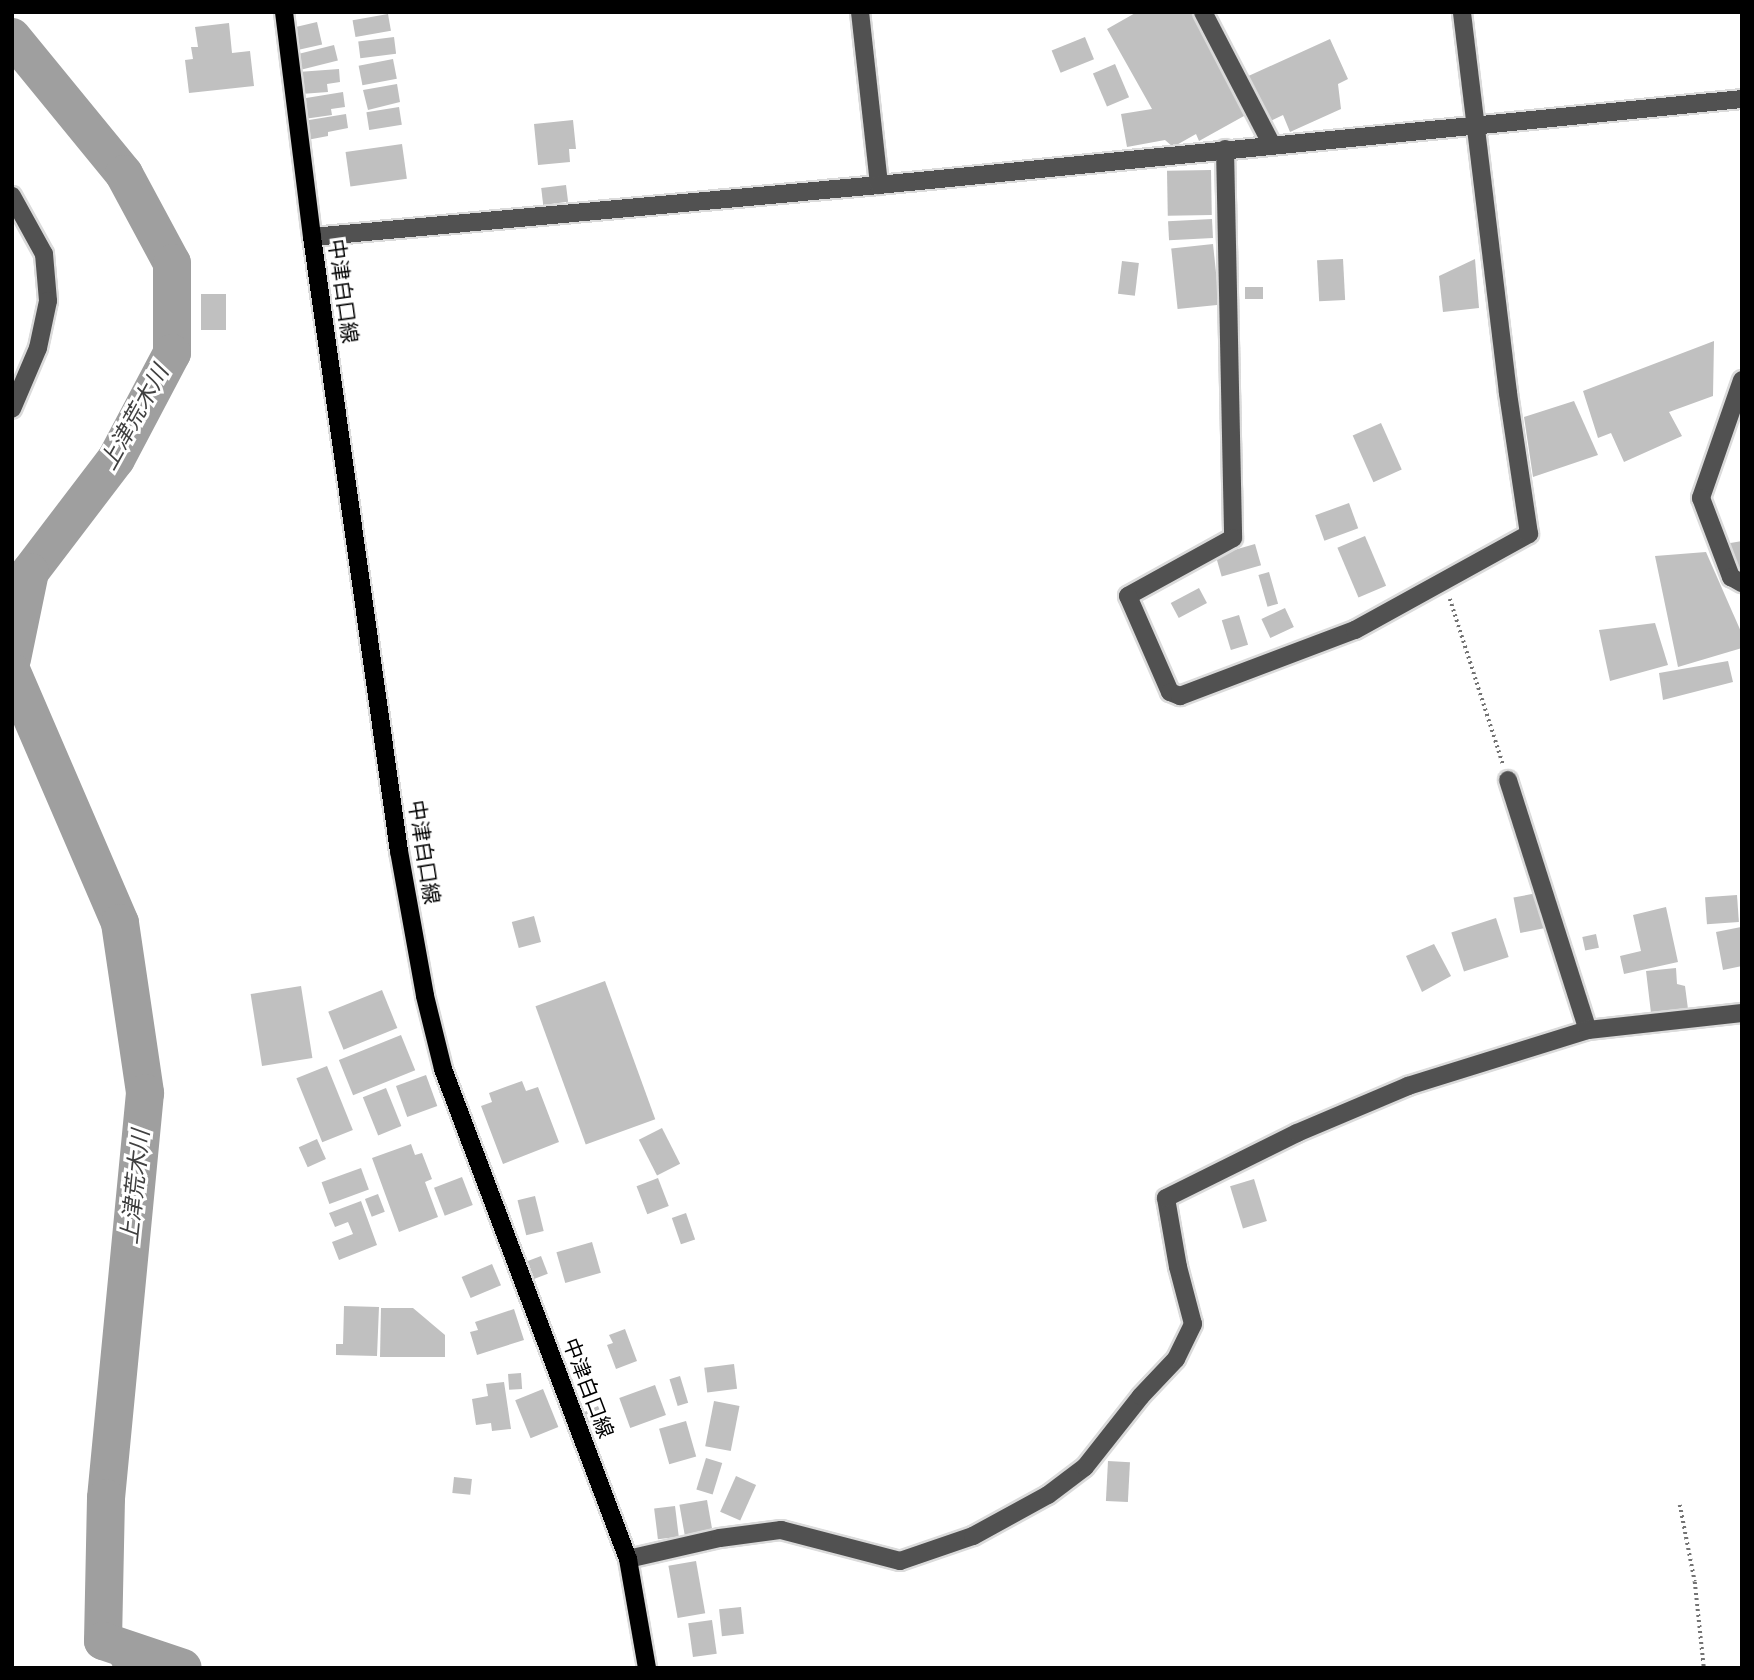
<!DOCTYPE html>
<html>
<head>
<meta charset="utf-8">
<style>
  body { margin:0 }
  #map { position:relative; width:1754px; height:1680px; overflow:hidden; background:#fff; font-family:"Roboto Condensed","Noto Sans JP",sans-serif }
  div>[style] { position:absolute }
  .stream>* { height:6px; margin:-3px; padding:0 3px; transform-origin:3px; border-radius:3px; background:#9f9f9f }
  .river>* { height:38px; margin:-19px; padding:0 19px; transform-origin:19px; border-radius:19px; background:#9f9f9f }
  .building>* { inset:0; background:#c0c0c0; transform-origin:0 0 }
  .path>* { height:3.5px; margin-top:-1.75px; transform-origin:0; background:repeating-linear-gradient(90deg,#737373 0 2px,transparent 0 5.5px) }
  .roads { filter:drop-shadow(2px 0 #dbdbdb) drop-shadow(-2px 0 #dbdbdb) drop-shadow(0 2px #dbdbdb) drop-shadow(0 -2px #dbdbdb) }
  .minor>* { height:18px; margin:-9px; padding:0 9px; transform-origin:9px; border-radius:9px; background:#515151 }
  .major>* { height:18px; margin:-9px; padding:0 9px; transform-origin:9px; border-radius:9px; background:#000 }
  span { translate:-50% -50%; white-space:nowrap; text-align:center; line-height:1.15; -webkit-text-stroke:6px #fff; paint-order:stroke }
  .street-label { font-size:21px; color:#000 }
  .water-label { font-size:23px; color:#404040; font-style:italic }
  .frame { position:absolute; inset:0; border:14px solid #000; pointer-events:none }
</style>
</head>
<body>
<div id="map">
  <div class="stream">
    <div style="left:103px;top:1641px;width:30px;rotate:63deg"></div>
  </div>
  <div class="river">
    <div style="left:12px;top:37px;width:177px;rotate:50.7deg"></div>
    <div style="left:124px;top:174px;width:101px;rotate:61.7deg"></div>
    <div style="left:172px;top:263px;width:90px;rotate:90deg"></div>
    <div style="left:172px;top:353px;width:120px;rotate:117.8deg"></div>
    <div style="left:116px;top:459px;width:142px;rotate:127.3deg"></div>
    <div style="left:30px;top:572px;width:89px;rotate:101.7deg"></div>
    <div style="left:12px;top:672px;width:273px;rotate:66.7deg"></div>
    <div style="left:120px;top:923px;width:172px;rotate:81.6deg"></div>
    <div style="left:145px;top:1093px;width:407px;rotate:95.5deg"></div>
    <div style="left:106px;top:1498px;width:143px;rotate:91.2deg"></div>
    <div style="left:103px;top:1641px;width:84px;rotate:18.6deg"></div>
  </div>
  <div class="building">
    <div style="clip-path:polygon(1137px 12px,1197px 12px,1253px 111px,1199px 141px,1196px 134px,1173px 147px,1165px 140px,1127px 147px,1121px 114px,1152px 109px,1107px 29px)"></div>
    <div style="left:388px;top:14px;width:17px;height:36px;rotate:80deg"></div>
    <div style="left:317px;top:22px;width:23px;height:24px;rotate:77deg"></div>
    <div style="clip-path:polygon(229px 23px,232px 53px,250px 51px,254px 86px,189px 93px,185px 60px,193px 59px,191px 47px,198px 47px,195px 27px)"></div>
    <div style="left:394px;top:37px;width:17px;height:36px;rotate:83deg"></div>
    <div style="left:1085px;top:37px;width:24px;height:36px;rotate:68deg"></div>
    <div style="clip-path:polygon(1330px 39px,1348px 79px,1338px 84px,1341px 109px,1290px 132px,1283px 115px,1264px 124px,1244px 78px)"></div>
    <div style="left:334px;top:45px;width:16px;height:39px;rotate:76deg"></div>
    <div style="left:393px;top:59px;width:20px;height:35px;rotate:79deg"></div>
    <div style="left:1115px;top:64px;width:36px;height:24px;rotate:67deg"></div>
    <div style="clip-path:polygon(339px 69px,340px 82px,327px 84px,328px 92px,301px 94px,298px 72px)"></div>
    <div style="clip-path:polygon(397px 84px,400px 102px,368px 110px,363px 90px)"></div>
    <div style="clip-path:polygon(343px 92px,345px 107px,331px 109px,332px 115px,304px 119px,300px 99px)"></div>
    <div style="left:399px;top:107px;width:18px;height:33px;rotate:81deg"></div>
    <div style="clip-path:polygon(346px 114px,348px 128px,328px 132px,328px 136px,307px 140px,303px 121px)"></div>
    <div style="clip-path:polygon(573px 120px,576px 149px,569px 149px,570px 162px,538px 165px,534px 124px)"></div>
    <div style="left:402px;top:144px;width:35px;height:57px;rotate:82deg"></div>
    <div style="left:1211px;top:170px;width:45px;height:44px;rotate:89deg"></div>
    <div style="left:566px;top:185px;width:17px;height:25px;rotate:83deg"></div>
    <div style="left:1212px;top:219px;width:19px;height:44px;rotate:87deg"></div>
    <div style="left:1213px;top:244px;width:61px;height:42px;rotate:84deg"></div>
    <div style="left:1343px;top:259px;width:41px;height:26px;rotate:87deg"></div>
    <div style="clip-path:polygon(1475px 259px,1479px 308px,1443px 312px,1439px 276px)"></div>
    <div style="left:1122px;top:261px;width:17px;height:33px;rotate:7deg"></div>
    <div style="left:1245px;top:287px;width:18px;height:12px"></div>
    <div style="left:201px;top:294px;width:25px;height:36px"></div>
    <div style="clip-path:polygon(1714px 341px,1713px 396px,1669px 412px,1682px 436px,1624px 462px,1611px 433px,1598px 438px,1583px 391px)"></div>
    <div style="clip-path:polygon(1574px 401px,1598px 455px,1533px 477px,1524px 417px)"></div>
    <div style="left:1381px;top:423px;width:51px;height:31px;rotate:66deg"></div>
    <div style="left:1349px;top:503px;width:27px;height:36px;rotate:70deg"></div>
    <div style="left:1365px;top:536px;width:54px;height:30px;rotate:67deg"></div>
    <div style="clip-path:polygon(1742px 541px,1742px 576px,1719px 545px)"></div>
    <div style="left:1255px;top:544px;width:22px;height:41px;rotate:74deg"></div>
    <div style="clip-path:polygon(1706px 552px,1742px 634px,1742px 648px,1678px 667px,1655px 556px)"></div>
    <div style="left:1269px;top:572px;width:33px;height:11px;rotate:74deg"></div>
    <div style="left:1199px;top:588px;width:17px;height:32px;rotate:62deg"></div>
    <div style="left:1285px;top:608px;width:21px;height:26px;rotate:65deg"></div>
    <div style="left:1239px;top:615px;width:31px;height:18px;rotate:73deg"></div>
    <div style="clip-path:polygon(1655px 623px,1668px 665px,1610px 681px,1599px 630px)"></div>
    <div style="clip-path:polygon(1728px 661px,1733px 682px,1663px 700px,1659px 673px)"></div>
    <div style="left:1537px;top:893px;width:36px;height:24px;rotate:79deg"></div>
    <div style="left:1737px;top:895px;width:27px;height:32px;rotate:86deg"></div>
    <div style="clip-path:polygon(1666px 907px,1678px 962px,1624px 974px,1620px 956px,1641px 951px,1633px 915px)"></div>
    <div style="left:534px;top:916px;width:27px;height:23px;rotate:75deg"></div>
    <div style="left:1496px;top:918px;width:41px;height:47px;rotate:72deg"></div>
    <div style="clip-path:polygon(1741px 927px,1742px 966px,1723px 970px,1716px 932px)"></div>
    <div style="left:1596px;top:934px;width:14px;height:14px;rotate:78deg"></div>
    <div style="clip-path:polygon(1434px 944px,1451px 976px,1422px 992px,1406px 956px)"></div>
    <div style="clip-path:polygon(1676px 968px,1677px 984px,1685px 986px,1688px 1009px,1651px 1013px,1646px 971px)"></div>
    <div style="left:605px;top:981px;width:147px;height:74px;rotate:70deg"></div>
    <div style="left:301px;top:986px;width:73px;height:51px;rotate:81deg"></div>
    <div style="left:382px;top:990px;width:41px;height:58px;rotate:68deg"></div>
    <div style="left:401px;top:1035px;width:38px;height:67px;rotate:68deg"></div>
    <div style="left:327px;top:1066px;width:69px;height:33px;rotate:68deg"></div>
    <div style="left:426px;top:1075px;width:33px;height:32px;rotate:70deg"></div>
    <div style="clip-path:polygon(522px 1081px,526px 1091px,538px 1087px,559px 1142px,503px 1164px,481px 1106px,492px 1102px,489px 1093px)"></div>
    <div style="left:386px;top:1088px;width:41px;height:25px;rotate:68deg"></div>
    <div style="left:662px;top:1128px;width:40px;height:26px;rotate:63deg"></div>
    <div style="left:317px;top:1139px;width:22px;height:20px;rotate:66deg"></div>
    <div style="clip-path:polygon(411px 1144px,415px 1155px,422px 1153px,432px 1179px,425px 1182px,438px 1217px,399px 1232px,372px 1158px)"></div>
    <div style="left:361px;top:1168px;width:23px;height:42px;rotate:70deg"></div>
    <div style="left:462px;top:1177px;width:30px;height:30px;rotate:69deg"></div>
    <div style="left:658px;top:1178px;width:30px;height:23px;rotate:69deg"></div>
    <div style="left:1254px;top:1179px;width:44px;height:25px;rotate:73deg"></div>
    <div style="left:378px;top:1194px;width:19px;height:14px;rotate:69deg"></div>
    <div style="left:535px;top:1196px;width:36px;height:18px;rotate:76deg"></div>
    <div style="clip-path:polygon(361px 1201px,377px 1245px,339px 1260px,332px 1242px,353px 1234px,348px 1222px,335px 1227px,329px 1213px)"></div>
    <div style="left:686px;top:1213px;width:28px;height:15px;rotate:71deg"></div>
    <div style="left:592px;top:1242px;width:32px;height:37px;rotate:74deg"></div>
    <div style="left:541px;top:1256px;width:19px;height:17px;rotate:69deg"></div>
    <div style="left:492px;top:1264px;width:23px;height:33px;rotate:67deg"></div>
    <div style="clip-path:polygon(344px 1306px,379px 1307px,377px 1356px,336px 1355px,336px 1344px,343px 1344px)"></div>
    <div style="clip-path:polygon(381px 1308px,413px 1308px,445px 1335px,445px 1357px,380px 1357px)"></div>
    <div style="clip-path:polygon(514px 1309px,524px 1340px,477px 1355px,470px 1332px,478px 1330px,475px 1322px)"></div>
    <div style="clip-path:polygon(625px 1329px,637px 1361px,616px 1369px,607px 1345px,613px 1343px,609px 1335px)"></div>
    <div style="left:734px;top:1364px;width:25px;height:30px;rotate:83deg"></div>
    <div style="left:521px;top:1373px;width:16px;height:13px;rotate:86deg"></div>
    <div style="left:680px;top:1376px;width:28px;height:11px;rotate:73deg"></div>
    <div style="clip-path:polygon(504px 1382px,511px 1429px,492px 1431px,491px 1423px,476px 1425px,472px 1399px,488px 1396px,486px 1384px)"></div>
    <div style="left:655px;top:1385px;width:32px;height:38px;rotate:70deg"></div>
    <div style="left:543px;top:1389px;width:41px;height:30px;rotate:68deg"></div>
    <div style="left:714px;top:1401px;width:26px;height:46px;rotate:11deg"></div>
    <div style="left:598px;top:1406px;width:17px;height:16px;rotate:66deg"></div>
    <div style="left:686px;top:1421px;width:37px;height:28px;rotate:74deg"></div>
    <div style="left:706px;top:1458px;width:17px;height:33px;rotate:17deg"></div>
    <div style="left:1108px;top:1461px;width:22px;height:40px;rotate:3deg"></div>
    <div style="left:736px;top:1476px;width:22px;height:39px;rotate:24deg"></div>
    <div style="left:454px;top:1477px;width:18px;height:16px;rotate:6deg"></div>
    <div style="left:707px;top:1500px;width:36px;height:28px;rotate:80deg"></div>
    <div style="left:675px;top:1506px;width:31px;height:21px;rotate:83deg"></div>
    <div style="left:696px;top:1561px;width:53px;height:28px;rotate:80deg"></div>
    <div style="left:741px;top:1607px;width:27px;height:22px;rotate:84deg"></div>
    <div style="left:712px;top:1620px;width:34px;height:24px;rotate:82deg"></div>
  </div>
  <div class="path">
    <div style="left:1450px;top:599px;width:173px;rotate:72.2deg"></div>
    <div style="left:1680px;top:1505px;width:78px;rotate:79deg"></div>
    <div style="left:1695px;top:1582px;width:86px;rotate:84deg"></div>
  </div>
  <div class="roads">
    <div class="minor">
      <div style="left:860px;top:12px;width:174px;rotate:83.7deg"></div>
      <div style="left:1203px;top:12px;width:150px;rotate:62.6deg"></div>
      <div style="left:1225px;top:149px;width:389px;rotate:88.8deg"></div>
      <div style="left:1233px;top:538px;width:120px;rotate:151.1deg"></div>
      <div style="left:1128px;top:596px;width:105px;rotate:66.4deg"></div>
      <div style="left:1170px;top:692px;width:11px;rotate:22deg"></div>
      <div style="left:1180px;top:696px;width:187px;rotate:-20.7deg"></div>
      <div style="left:1355px;top:630px;width:199px;rotate:-28.9deg"></div>
      <div style="left:1529px;top:534px;width:143px;rotate:-98.5deg"></div>
      <div style="left:1508px;top:393px;width:384px;rotate:-96.9deg"></div>
      <div style="left:12px;top:196px;width:66px;rotate:61.1deg"></div>
      <div style="left:44px;top:254px;width:47px;rotate:85.1deg"></div>
      <div style="left:48px;top:301px;width:48px;rotate:102deg"></div>
      <div style="left:38px;top:348px;width:66px;rotate:113.1deg"></div>
      <div style="left:312px;top:237px;width:569px;rotate:-5.24deg"></div>
      <div style="left:879px;top:185px;width:867px;rotate:-5.69deg"></div>
      <div style="left:1742px;top:380px;width:125px;rotate:109.2deg"></div>
      <div style="left:1701px;top:498px;width:85px;rotate:69.2deg"></div>
      <div style="left:1731px;top:577px;width:13px;rotate:29deg"></div>
      <div style="left:1508px;top:780px;width:262px;rotate:72.3deg"></div>
      <div style="left:628px;top:1559px;width:94px;rotate:-12.9deg"></div>
      <div style="left:720px;top:1538px;width:62px;rotate:-7.5deg"></div>
      <div style="left:781px;top:1530px;width:123px;rotate:14.6deg"></div>
      <div style="left:900px;top:1561px;width:77px;rotate:-18.9deg"></div>
      <div style="left:973px;top:1536px;width:85px;rotate:-28.7deg"></div>
      <div style="left:1048px;top:1495px;width:46px;rotate:-37.1deg"></div>
      <div style="left:1085px;top:1467px;width:90px;rotate:-51.7deg"></div>
      <div style="left:1141px;top:1396px;width:51px;rotate:-46.6deg"></div>
      <div style="left:1176px;top:1359px;width:39px;rotate:-64deg"></div>
      <div style="left:1193px;top:1324px;width:59px;rotate:-104.7deg"></div>
      <div style="left:1178px;top:1267px;width:70px;rotate:-99.9deg"></div>
      <div style="left:1166px;top:1198px;width:146px;rotate:-26.4deg"></div>
      <div style="left:1297px;top:1133px;width:121px;rotate:-22.9deg"></div>
      <div style="left:1408px;top:1086px;width:189px;rotate:-17.3deg"></div>
      <div style="left:1588px;top:1030px;width:155px;rotate:-6.3deg"></div>
    </div>
    <div class="major">
      <div style="left:284px;top:12px;width:227px;rotate:82.9deg"></div>
      <div style="left:312px;top:237px;width:620px;rotate:81.94deg"></div>
      <div style="left:399px;top:851px;width:147px;rotate:79.8deg"></div>
      <div style="left:425px;top:996px;width:75px;rotate:76.1deg"></div>
      <div style="left:443px;top:1069px;width:524px;rotate:69.32deg"></div>
      <div style="left:628px;top:1559px;width:111px;rotate:80.1deg"></div>
    </div>
  </div>
  <div class="street-label">
    <span style="left:343px;top:291px;rotate:82deg">中津白口線</span>
    <span style="left:424px;top:852px;rotate:81deg">中津白口線</span>
    <span style="left:588px;top:1388px;rotate:69deg">中津白口線</span>
  </div>
  <div class="water-label">
    <span style="left:135px;top:418px;rotate:-61deg">上津荒木川</span>
    <span style="left:136px;top:1187px;rotate:-84deg">上津荒木川</span>
  </div>
  <div class="frame"></div>
</div>
</body>
</html>
